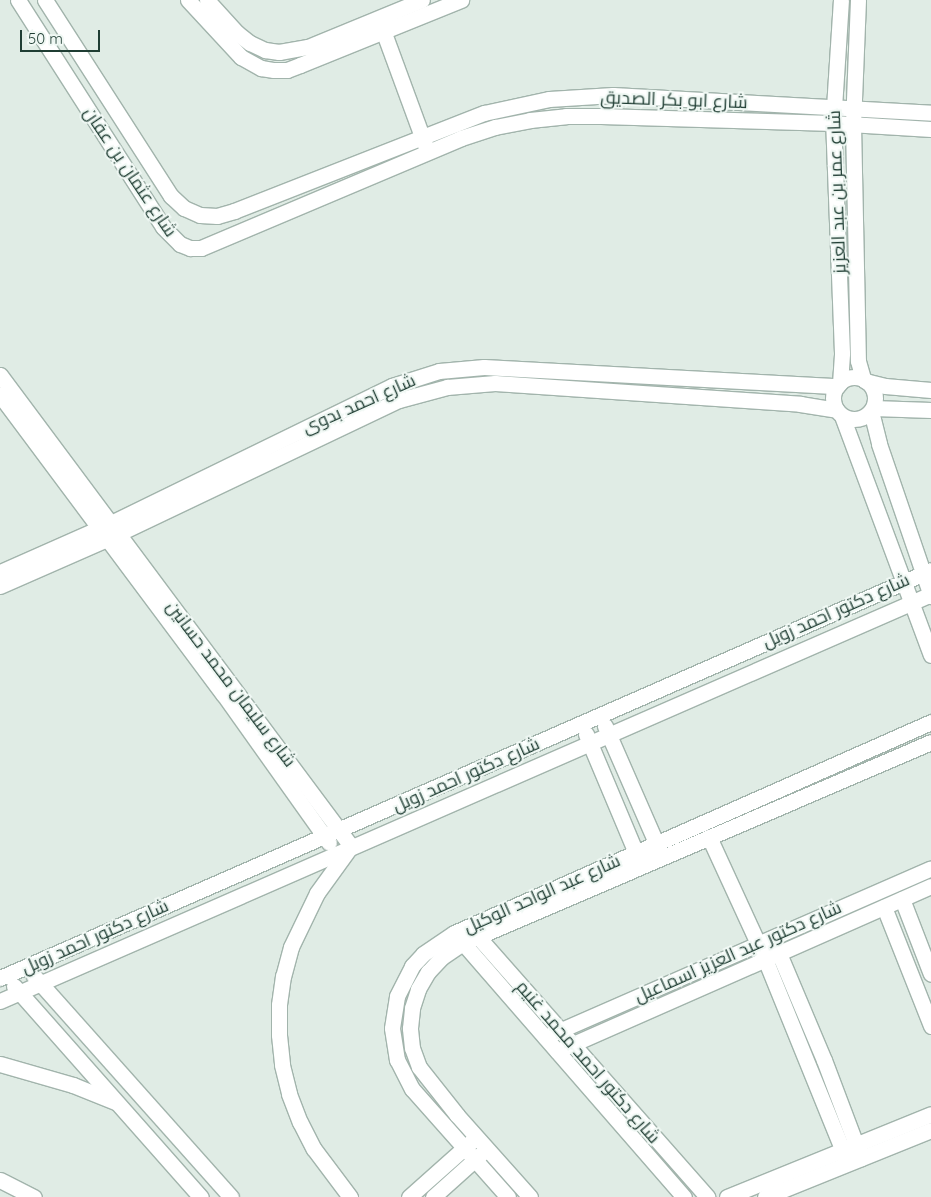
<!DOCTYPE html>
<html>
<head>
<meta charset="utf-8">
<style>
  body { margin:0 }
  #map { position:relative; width:931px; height:1197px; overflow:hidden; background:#e0ece5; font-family:Quicksand,Cairo,sans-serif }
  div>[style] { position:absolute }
  .roads { filter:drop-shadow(1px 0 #a2b4ac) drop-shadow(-1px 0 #a2b4ac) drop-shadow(0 1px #a2b4ac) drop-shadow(0 -1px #a2b4ac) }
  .minor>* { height:15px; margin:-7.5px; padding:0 7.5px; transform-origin:7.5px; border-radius:7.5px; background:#fff }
  .minor>.ring { margin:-7.5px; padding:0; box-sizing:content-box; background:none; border:15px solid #fff; border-radius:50% }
  span { translate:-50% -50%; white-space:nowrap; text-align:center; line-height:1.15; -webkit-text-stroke:4px #f0f8f4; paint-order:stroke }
  .street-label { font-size:18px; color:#1f3d33 }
  .scale { position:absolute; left:20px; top:30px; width:80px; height:22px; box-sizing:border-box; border:2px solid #1f3d33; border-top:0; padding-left:6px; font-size:15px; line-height:18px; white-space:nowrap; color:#1f3d33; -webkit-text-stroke:4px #f0f8f4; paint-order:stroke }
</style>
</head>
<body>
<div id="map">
  <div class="roads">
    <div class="minor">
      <div style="left:18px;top:0;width:269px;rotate:57.4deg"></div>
      <div style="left:163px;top:227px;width:24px;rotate:45deg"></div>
      <div style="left:180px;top:244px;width:11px;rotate:22deg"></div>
      <div style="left:190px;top:248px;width:11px"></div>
      <div style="left:201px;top:248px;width:282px;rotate:-22.9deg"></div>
      <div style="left:461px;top:138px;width:36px;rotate:-18deg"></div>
      <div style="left:495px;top:127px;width:36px;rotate:-11deg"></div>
      <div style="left:530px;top:120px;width:36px;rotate:-6deg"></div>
      <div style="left:566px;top:116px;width:35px"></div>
      <div style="left:601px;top:116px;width:232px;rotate:1.7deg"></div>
      <div style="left:833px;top:123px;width:98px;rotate:3.5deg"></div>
      <div style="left:45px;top:0;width:233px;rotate:57.3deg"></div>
      <div style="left:171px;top:196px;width:18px;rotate:43deg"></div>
      <div style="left:184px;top:208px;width:17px;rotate:24deg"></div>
      <div style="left:200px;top:215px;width:17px;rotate:3deg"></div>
      <div style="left:217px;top:216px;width:18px;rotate:-16deg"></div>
      <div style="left:234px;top:211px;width:269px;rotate:-21.4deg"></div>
      <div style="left:484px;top:113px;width:66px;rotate:-12.2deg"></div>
      <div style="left:549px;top:99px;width:64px;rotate:-3.6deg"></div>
      <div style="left:613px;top:95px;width:319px;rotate:3.2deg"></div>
      <div style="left:188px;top:0;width:78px;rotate:47.1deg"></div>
      <div style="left:241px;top:57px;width:23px;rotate:29deg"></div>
      <div style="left:261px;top:68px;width:13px;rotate:9deg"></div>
      <div style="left:274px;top:70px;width:13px"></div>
      <div style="left:287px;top:70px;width:14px;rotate:-21deg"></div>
      <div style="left:300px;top:65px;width:174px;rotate:-22deg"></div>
      <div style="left:207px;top:0;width:45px;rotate:47.7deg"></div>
      <div style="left:237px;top:33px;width:16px;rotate:38deg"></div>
      <div style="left:250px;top:43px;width:17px;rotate:25deg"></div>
      <div style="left:265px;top:50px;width:14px;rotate:8deg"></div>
      <div style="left:279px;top:52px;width:29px;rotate:-10deg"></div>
      <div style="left:308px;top:47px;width:123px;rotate:-22.4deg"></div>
      <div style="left:858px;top:0;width:124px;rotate:92.3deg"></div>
      <div style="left:853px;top:124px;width:237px;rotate:88.8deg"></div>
      <div style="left:858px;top:361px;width:19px;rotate:74deg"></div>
      <div style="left:381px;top:25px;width:130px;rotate:69.8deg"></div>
      <div style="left:0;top:375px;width:587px;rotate:53.31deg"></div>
      <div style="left:351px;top:846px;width:58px;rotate:125.9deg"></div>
      <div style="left:317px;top:893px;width:60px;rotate:115.7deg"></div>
      <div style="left:291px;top:947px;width:30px;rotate:105deg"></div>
      <div style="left:283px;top:976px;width:29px;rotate:98deg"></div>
      <div style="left:279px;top:1005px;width:30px;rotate:90deg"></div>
      <div style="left:279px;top:1035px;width:30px;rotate:84deg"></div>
      <div style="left:282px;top:1065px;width:30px;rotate:76deg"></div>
      <div style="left:289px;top:1094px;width:30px;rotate:69deg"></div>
      <div style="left:300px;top:1122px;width:30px;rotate:63deg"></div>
      <div style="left:314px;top:1149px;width:60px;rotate:53.1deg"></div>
      <div class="ring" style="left:833px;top:377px;width:27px;height:27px"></div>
      <div style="left:865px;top:381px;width:21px;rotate:14deg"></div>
      <div style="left:885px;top:386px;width:46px;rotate:5deg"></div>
      <div style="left:840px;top:383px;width:30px;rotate:-86deg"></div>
      <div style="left:842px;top:353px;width:230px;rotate:-92.2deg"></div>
      <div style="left:833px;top:123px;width:123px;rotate:-86.3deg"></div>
      <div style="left:0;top:395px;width:374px;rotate:53.3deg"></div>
      <div style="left:224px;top:695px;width:181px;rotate:54.6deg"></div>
      <div style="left:873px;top:408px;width:58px;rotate:2deg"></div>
      <div style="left:871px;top:411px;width:34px;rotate:76deg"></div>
      <div style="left:879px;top:444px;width:161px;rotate:71.1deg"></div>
      <div style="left:842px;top:416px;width:255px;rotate:69.6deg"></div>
      <div style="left:0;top:572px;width:121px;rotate:-23.8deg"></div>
      <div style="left:111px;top:523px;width:313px;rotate:-26deg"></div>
      <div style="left:392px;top:386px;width:49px;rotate:-17.7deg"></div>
      <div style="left:439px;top:371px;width:45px;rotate:-5.1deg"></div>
      <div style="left:484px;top:367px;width:354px;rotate:3.1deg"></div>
      <div style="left:0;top:586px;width:117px;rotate:-23.7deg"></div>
      <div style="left:107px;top:539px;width:323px;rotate:-25.5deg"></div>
      <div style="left:399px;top:400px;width:50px;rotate:-15.2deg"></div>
      <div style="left:447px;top:387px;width:48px;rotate:-4.8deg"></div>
      <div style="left:495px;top:383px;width:306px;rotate:3.9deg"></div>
      <div style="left:800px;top:404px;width:37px;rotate:9deg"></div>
      <div style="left:605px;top:726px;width:137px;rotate:66.4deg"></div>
      <div style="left:586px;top:734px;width:137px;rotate:67.2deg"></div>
      <div style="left:709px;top:837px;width:134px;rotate:65.3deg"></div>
      <div style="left:765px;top:959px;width:220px;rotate:67.9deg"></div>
      <div style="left:902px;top:899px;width:80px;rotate:68.9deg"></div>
      <div style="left:884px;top:907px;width:128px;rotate:68.4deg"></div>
      <div style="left:472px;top:930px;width:356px;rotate:48.6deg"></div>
      <div style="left:457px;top:936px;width:346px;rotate:49deg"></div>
      <div style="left:775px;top:944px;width:126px;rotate:67.1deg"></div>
      <div style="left:824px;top:1060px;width:105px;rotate:69.3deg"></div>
      <div style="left:34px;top:976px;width:296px;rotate:48.3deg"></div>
      <div style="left:0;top:978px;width:1016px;rotate:-23.66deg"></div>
      <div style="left:14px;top:986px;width:282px;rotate:48.5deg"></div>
      <div style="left:0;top:1001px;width:1016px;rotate:-23.61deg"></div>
      <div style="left:545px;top:1037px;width:421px;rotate:-23.6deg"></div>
      <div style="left:557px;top:1051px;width:409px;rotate:-23.8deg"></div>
      <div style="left:0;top:1064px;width:76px;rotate:16deg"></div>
      <div style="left:73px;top:1085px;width:45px;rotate:22deg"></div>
      <div style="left:0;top:1180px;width:38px;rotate:27deg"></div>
      <div style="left:409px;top:1197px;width:84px;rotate:-41.6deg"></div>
      <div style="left:433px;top:1197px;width:64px;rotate:-41.9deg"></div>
      <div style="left:508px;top:1197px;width:144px;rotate:-131.6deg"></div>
      <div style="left:412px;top:1089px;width:33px;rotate:-117deg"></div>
      <div style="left:397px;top:1060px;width:32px;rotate:-99deg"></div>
      <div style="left:392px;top:1028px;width:32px;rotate:-81deg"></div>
      <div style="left:397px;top:996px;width:34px;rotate:-63deg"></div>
      <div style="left:412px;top:966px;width:16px;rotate:-47deg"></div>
      <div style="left:423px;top:954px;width:37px;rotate:-34deg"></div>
      <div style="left:454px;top:933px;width:522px;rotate:-23.86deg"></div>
      <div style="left:530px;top:1197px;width:110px;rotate:-131.7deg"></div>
      <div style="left:457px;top:1115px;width:61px;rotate:-128.4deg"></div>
      <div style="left:419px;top:1067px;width:20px;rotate:-110deg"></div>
      <div style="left:412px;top:1048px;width:20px;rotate:-96deg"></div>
      <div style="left:410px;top:1028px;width:20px;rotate:-84deg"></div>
      <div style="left:412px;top:1008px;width:20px;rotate:-72deg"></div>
      <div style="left:418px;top:989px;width:20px;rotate:-60deg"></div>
      <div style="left:428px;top:972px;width:21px;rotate:-47deg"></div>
      <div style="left:442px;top:957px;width:25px;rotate:-34deg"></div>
      <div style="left:463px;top:943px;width:509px;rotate:-23.24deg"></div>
      <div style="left:727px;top:1197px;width:220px;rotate:-22.1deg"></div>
      <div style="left:765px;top:1197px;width:179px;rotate:-22deg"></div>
    </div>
  </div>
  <div class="street-label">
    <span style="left:674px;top:100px;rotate:2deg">شارع ابو بكر الصديق</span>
    <span style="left:130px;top:172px;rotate:56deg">شارع عثمان بن عفان</span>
    <span style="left:837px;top:192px;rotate:-92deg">شارع عمر بن عبد العزيز</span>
    <span style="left:359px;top:404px;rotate:-24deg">شارع احمد بدوى</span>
    <span style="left:836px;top:611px;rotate:-24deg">شارع دكتور احمد زويل</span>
    <span style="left:231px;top:684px;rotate:53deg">شارع سليمان محمد حسانين</span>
    <span style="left:466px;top:775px;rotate:-24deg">شارع دكتور احمد زويل</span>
    <span style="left:542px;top:894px;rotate:-24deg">شارع عبد الواحد الوكيل</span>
    <span style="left:95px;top:937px;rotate:-24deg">شارع دكتور احمد زويل</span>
    <span style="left:738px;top:952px;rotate:-24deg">شارع دكتور عبد العزيز اسماعيل</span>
    <span style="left:588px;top:1062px;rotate:49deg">شارع دكتور احمد محمد غنيم</span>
  </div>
  <div class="scale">50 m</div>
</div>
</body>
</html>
